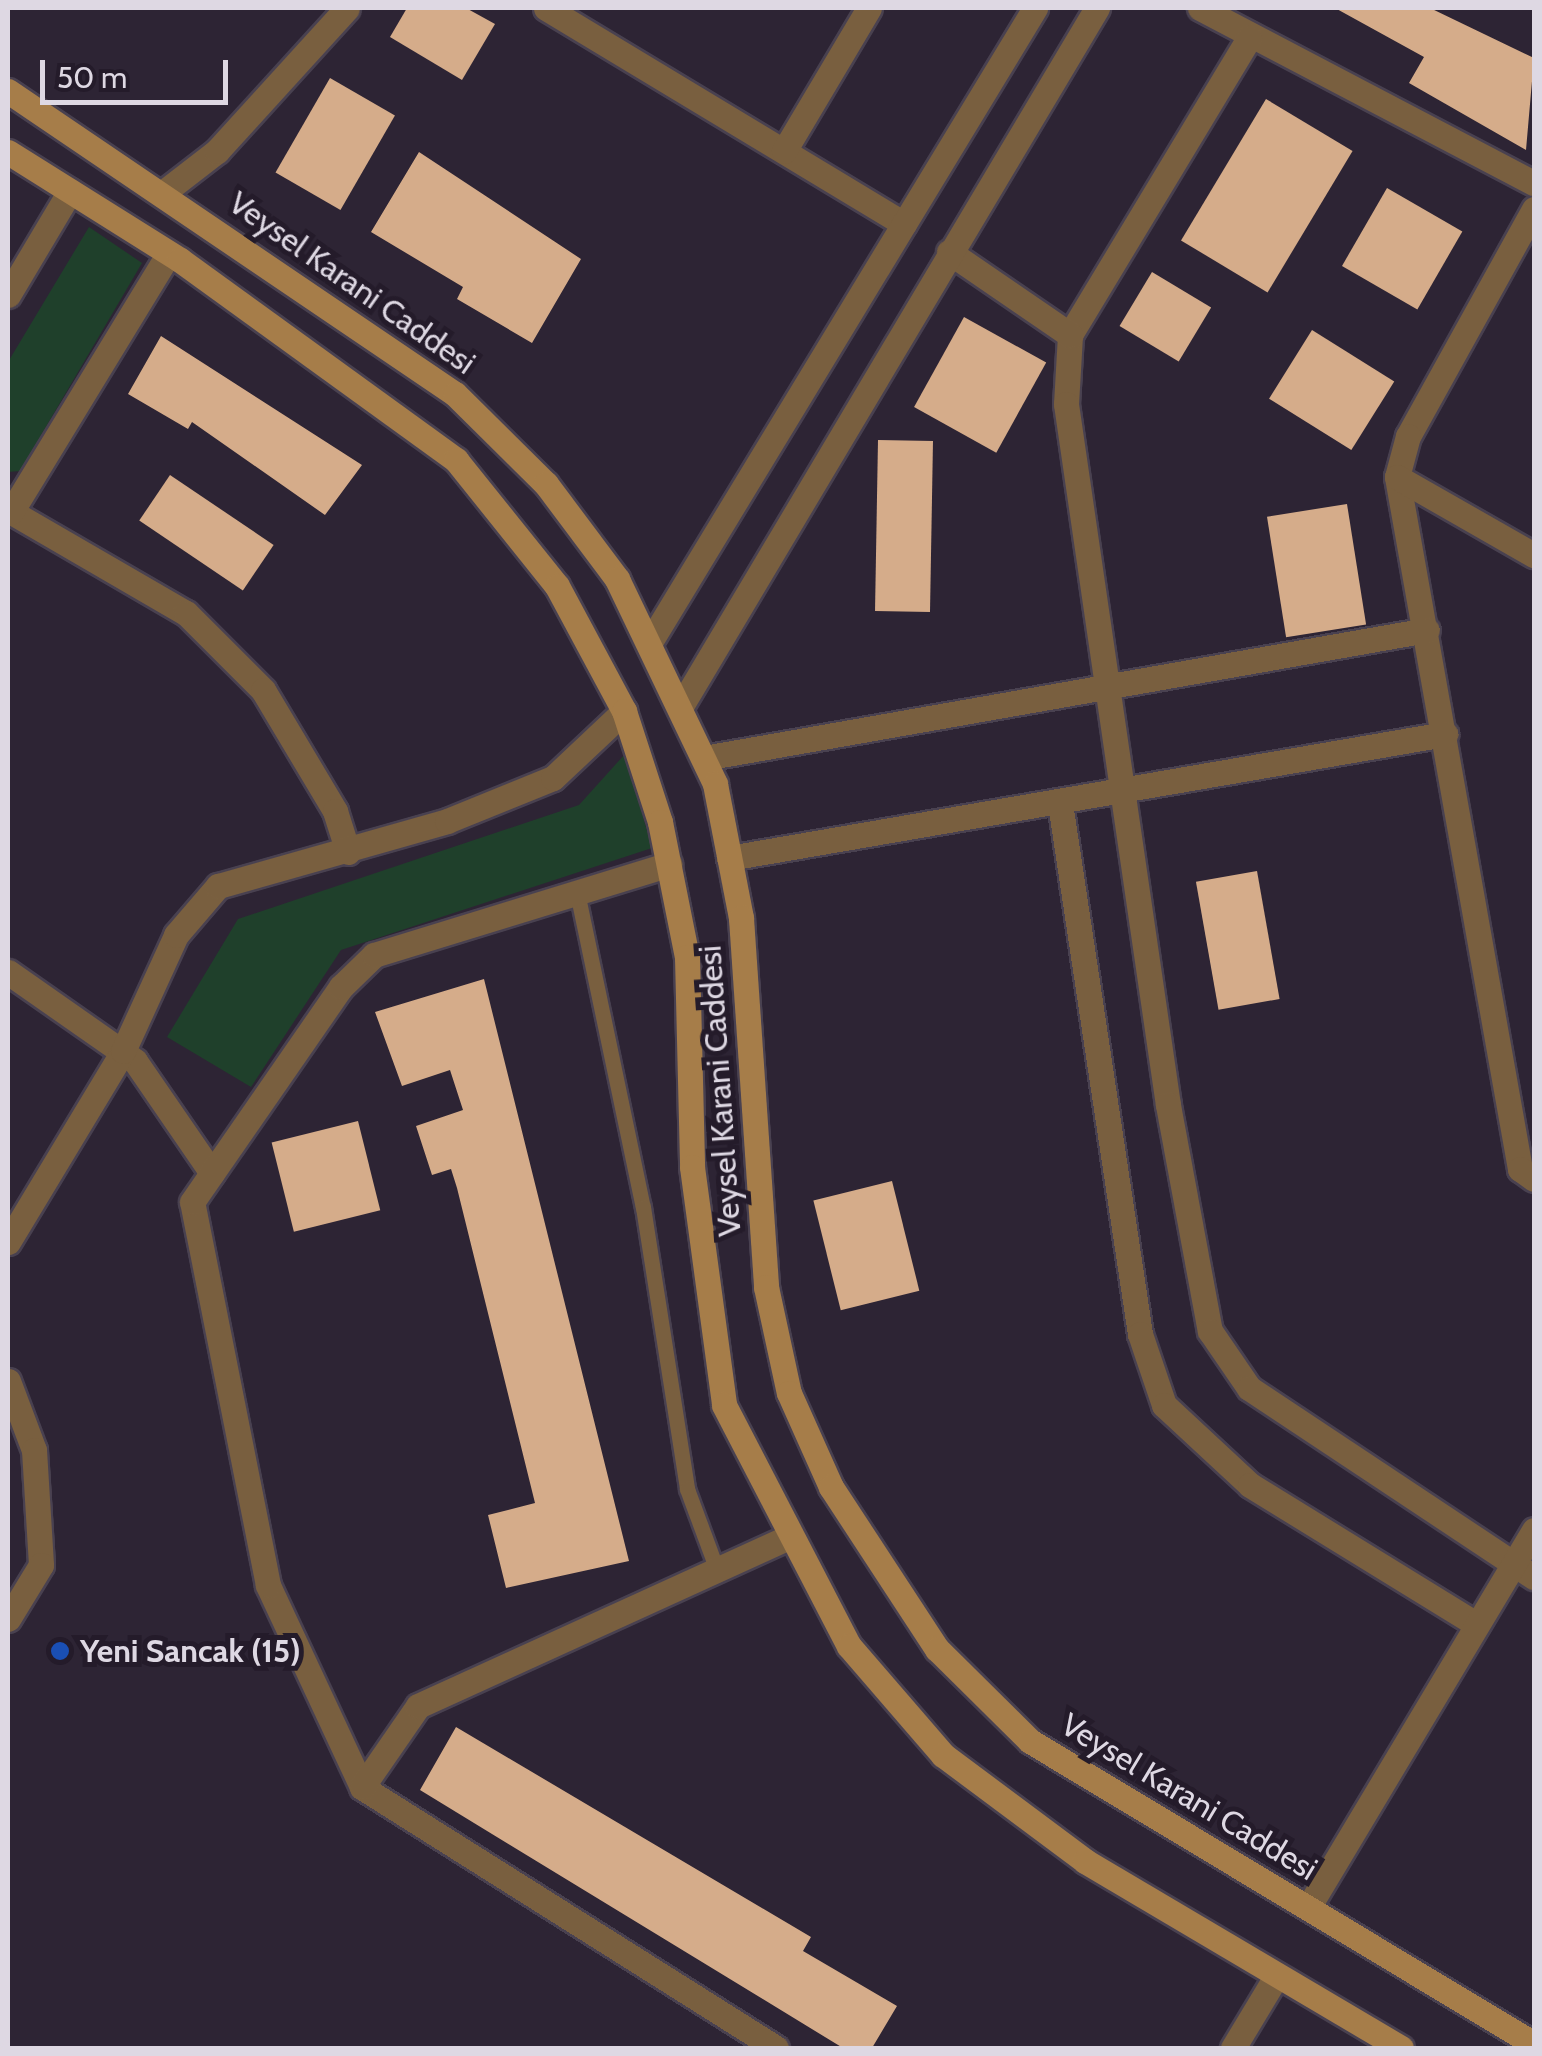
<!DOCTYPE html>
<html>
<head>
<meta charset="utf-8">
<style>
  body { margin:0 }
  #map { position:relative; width:1542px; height:2056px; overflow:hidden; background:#2d2434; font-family:Cabin,sans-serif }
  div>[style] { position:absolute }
  .green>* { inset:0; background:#1f402b }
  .building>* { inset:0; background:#d5ac8a; transform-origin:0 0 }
  .roads { filter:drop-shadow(2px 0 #494150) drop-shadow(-2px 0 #494150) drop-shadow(0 2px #494150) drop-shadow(0 -2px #494150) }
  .service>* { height:15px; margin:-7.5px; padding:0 7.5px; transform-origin:7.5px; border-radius:7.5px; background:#795f3f }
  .minor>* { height:25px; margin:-12.5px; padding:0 12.5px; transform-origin:12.5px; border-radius:12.5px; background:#795f3f }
  .tertiary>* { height:25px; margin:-12.5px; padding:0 12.5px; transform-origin:12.5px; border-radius:12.5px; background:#795f3f }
  .secondary>* { height:25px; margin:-12.5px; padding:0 12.5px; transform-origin:12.5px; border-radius:12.5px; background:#a67d49 }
  .dots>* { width:28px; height:28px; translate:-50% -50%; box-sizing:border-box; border:5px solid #241b2a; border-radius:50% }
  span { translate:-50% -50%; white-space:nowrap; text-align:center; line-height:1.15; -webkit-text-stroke:10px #241b2a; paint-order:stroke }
  .street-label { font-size:32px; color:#ded8e3 }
  .poi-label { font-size:32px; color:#ded8e3; font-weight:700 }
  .left { translate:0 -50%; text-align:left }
  .frame { position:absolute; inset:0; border:10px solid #ded8e3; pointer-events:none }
  .scale { position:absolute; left:40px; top:60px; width:188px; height:45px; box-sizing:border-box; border:5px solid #ded8e3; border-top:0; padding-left:12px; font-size:30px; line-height:35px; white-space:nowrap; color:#ded8e3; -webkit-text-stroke:8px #241b2a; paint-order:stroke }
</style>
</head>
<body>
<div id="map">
  <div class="green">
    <div style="clip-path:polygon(89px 227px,142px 263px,20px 471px,8px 472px,8px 362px)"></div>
    <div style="clip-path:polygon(625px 754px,652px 848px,341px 950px,251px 1087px,167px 1037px,238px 919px,579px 805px)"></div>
  </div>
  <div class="building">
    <div style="clip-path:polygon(407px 8px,466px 8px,495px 24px,462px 80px,390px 37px)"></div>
    <div style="clip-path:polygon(1335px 8px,1430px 8px,1534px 58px,1526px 150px,1409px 83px,1424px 57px)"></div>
    <div style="left:330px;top:78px;width:75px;height:109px;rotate:30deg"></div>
    <div style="left:1266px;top:99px;width:101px;height:165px;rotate:31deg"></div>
    <div style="clip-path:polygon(419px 152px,581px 259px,532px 343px,457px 299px,463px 287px,371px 232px)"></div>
    <div style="left:1387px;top:188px;width:87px;height:90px;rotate:30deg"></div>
    <div style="left:1152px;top:272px;width:69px;height:63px;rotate:31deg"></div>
    <div style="left:964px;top:317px;width:94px;height:103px;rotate:29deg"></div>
    <div style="left:1312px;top:330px;width:97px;height:81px;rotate:32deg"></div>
    <div style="clip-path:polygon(161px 336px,362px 465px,325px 515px,192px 422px,188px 429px,128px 394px)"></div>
    <div style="left:878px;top:440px;width:55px;height:171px;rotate:1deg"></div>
    <div style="left:170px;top:475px;width:125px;height:55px;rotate:34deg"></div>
    <div style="left:1347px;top:504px;width:122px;height:81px;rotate:81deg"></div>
    <div style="left:1257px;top:871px;width:130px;height:62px;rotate:80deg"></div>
    <div style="clip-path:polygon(484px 979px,629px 1561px,506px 1588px,488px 1515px,535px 1503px,457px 1188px,451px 1169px,432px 1175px,416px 1126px,463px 1110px,450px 1070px,402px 1086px,375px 1012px)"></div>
    <div style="left:358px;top:1121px;width:92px;height:89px;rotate:76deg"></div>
    <div style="left:892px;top:1181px;width:113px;height:81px;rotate:76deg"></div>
    <div style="clip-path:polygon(456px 1727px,811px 1937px,803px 1951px,897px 2006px,872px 2048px,843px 2048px,420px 1790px)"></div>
  </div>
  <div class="roads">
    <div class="service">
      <div style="left:577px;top:892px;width:322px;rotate:78.2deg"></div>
      <div style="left:643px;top:1207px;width:285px;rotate:81.1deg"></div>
      <div style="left:687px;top:1489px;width:86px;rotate:69.7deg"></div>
    </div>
    <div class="minor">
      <div style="left:546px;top:8px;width:418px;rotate:31.1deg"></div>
      <div style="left:1200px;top:8px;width:377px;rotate:27.7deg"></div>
      <div style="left:1249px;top:38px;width:347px;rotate:121.1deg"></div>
      <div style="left:1070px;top:335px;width:69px;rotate:93.3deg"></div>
      <div style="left:1066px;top:404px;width:708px;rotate:81.72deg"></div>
      <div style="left:1168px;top:1105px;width:230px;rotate:79.5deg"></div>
      <div style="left:1210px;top:1331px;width:69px;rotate:55.6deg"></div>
      <div style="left:1249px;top:1388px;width:342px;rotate:33.6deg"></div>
      <div style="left:784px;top:151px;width:166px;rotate:-59.3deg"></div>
      <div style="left:164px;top:192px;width:67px;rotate:-37.7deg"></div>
      <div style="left:217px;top:151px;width:193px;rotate:-47.7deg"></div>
      <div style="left:1534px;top:209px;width:260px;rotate:119deg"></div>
      <div style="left:1408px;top:436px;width:42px;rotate:105deg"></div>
      <div style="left:1397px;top:477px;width:703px;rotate:79.92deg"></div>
      <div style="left:1520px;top:1169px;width:17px;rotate:36deg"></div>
      <div style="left:949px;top:252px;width:147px;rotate:34.4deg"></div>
      <div style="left:8px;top:295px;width:121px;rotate:-59.2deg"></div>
      <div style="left:1397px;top:477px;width:158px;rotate:29.7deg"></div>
      <div style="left:8px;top:510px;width:206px;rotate:30.1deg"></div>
      <div style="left:186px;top:613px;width:109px;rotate:45deg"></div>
      <div style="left:263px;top:690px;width:141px;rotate:59.2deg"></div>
      <div style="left:335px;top:811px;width:43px;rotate:72.4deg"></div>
      <div style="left:11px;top:512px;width:303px;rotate:-58.6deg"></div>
      <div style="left:704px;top:758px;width:734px;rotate:-10.04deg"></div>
      <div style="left:1060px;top:803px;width:537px;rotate:81.43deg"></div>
      <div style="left:1140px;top:1334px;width:75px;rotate:71.3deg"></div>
      <div style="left:1164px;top:1405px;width:117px;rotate:42.9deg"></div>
      <div style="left:1250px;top:1485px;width:265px;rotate:31.6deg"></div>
      <div style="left:729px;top:858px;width:727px;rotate:-9.83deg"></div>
      <div style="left:8px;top:972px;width:155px;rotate:35deg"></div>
      <div style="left:135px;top:1061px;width:136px;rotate:55.5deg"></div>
      <div style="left:8px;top:1242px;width:223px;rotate:-58.9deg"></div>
      <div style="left:123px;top:1051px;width:128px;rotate:-65.4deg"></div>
      <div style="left:176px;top:935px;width:65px;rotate:-49.4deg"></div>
      <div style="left:218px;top:886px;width:238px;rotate:-15.8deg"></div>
      <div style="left:447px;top:821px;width:114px;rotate:-22.1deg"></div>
      <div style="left:553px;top:778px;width:98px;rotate:-43.3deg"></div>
      <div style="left:8px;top:1381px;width:74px;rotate:69.4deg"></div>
      <div style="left:34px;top:1450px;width:115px;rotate:86.5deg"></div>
      <div style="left:41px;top:1565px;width:63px;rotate:121.4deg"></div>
      <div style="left:362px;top:1787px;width:223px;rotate:-115deg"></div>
      <div style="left:268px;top:1585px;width:390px;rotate:-101.2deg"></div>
      <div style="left:192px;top:1202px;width:262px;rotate:-55.3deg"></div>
      <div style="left:341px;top:987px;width:46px;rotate:-44.1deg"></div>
      <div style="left:374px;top:955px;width:309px;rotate:-17.1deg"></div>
      <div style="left:776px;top:2048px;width:489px;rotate:-147.8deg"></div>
      <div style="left:362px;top:1787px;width:98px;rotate:-55.3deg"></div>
      <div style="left:418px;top:1706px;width:408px;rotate:-24.5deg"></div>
    </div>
    <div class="tertiary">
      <div style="left:650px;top:642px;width:742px;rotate:-58.73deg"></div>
      <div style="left:681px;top:706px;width:813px;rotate:-59.21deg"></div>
      <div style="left:1309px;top:1906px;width:438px;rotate:-59.1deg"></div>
      <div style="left:1233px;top:2048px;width:85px;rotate:-58.9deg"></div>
    </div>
    <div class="secondary">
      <div style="left:8px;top:91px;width:540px;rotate:34.13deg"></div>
      <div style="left:455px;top:394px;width:128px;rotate:44.7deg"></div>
      <div style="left:546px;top:484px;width:119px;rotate:53.2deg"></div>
      <div style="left:617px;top:579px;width:227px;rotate:64.4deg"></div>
      <div style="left:715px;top:784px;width:136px;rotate:79deg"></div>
      <div style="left:741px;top:918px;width:370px;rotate:86.1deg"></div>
      <div style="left:766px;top:1287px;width:108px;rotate:77.8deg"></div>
      <div style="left:789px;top:1393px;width:103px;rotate:65.9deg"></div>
      <div style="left:831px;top:1487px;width:194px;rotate:56.8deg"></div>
      <div style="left:937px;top:1649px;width:131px;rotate:44.7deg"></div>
      <div style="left:1030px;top:1741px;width:588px;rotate:31.01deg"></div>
      <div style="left:8px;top:152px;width:203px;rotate:32.1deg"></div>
      <div style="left:180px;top:260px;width:341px;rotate:35.9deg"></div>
      <div style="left:456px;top:460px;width:161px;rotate:51.3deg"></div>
      <div style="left:557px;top:586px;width:142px;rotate:61.8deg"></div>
      <div style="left:624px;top:711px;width:117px;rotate:72deg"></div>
      <div style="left:660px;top:822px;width:138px;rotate:78.7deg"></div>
      <div style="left:687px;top:957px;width:210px;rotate:88.6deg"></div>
      <div style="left:692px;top:1167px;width:240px;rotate:82.3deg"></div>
      <div style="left:724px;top:1405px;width:271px;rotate:62.6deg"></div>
      <div style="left:849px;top:1646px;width:144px;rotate:49.2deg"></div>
      <div style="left:943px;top:1755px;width:177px;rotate:36.7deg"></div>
      <div style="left:1085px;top:1861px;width:367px;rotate:30.6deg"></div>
    </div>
  </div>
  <div class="dots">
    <div style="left:60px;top:1651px;background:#1a4fb4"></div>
  </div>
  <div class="street-label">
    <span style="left:352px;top:283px;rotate:35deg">Veysel Karani Caddesi</span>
    <span style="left:720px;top:1091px;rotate:-94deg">Veysel Karani Caddesi</span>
    <span style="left:1189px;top:1797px;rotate:31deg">Veysel Karani Caddesi</span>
  </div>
  <div class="poi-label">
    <span class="left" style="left:80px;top:1651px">Yeni Sancak (15)</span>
  </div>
  <div class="frame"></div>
  <div class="scale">50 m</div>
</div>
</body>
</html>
